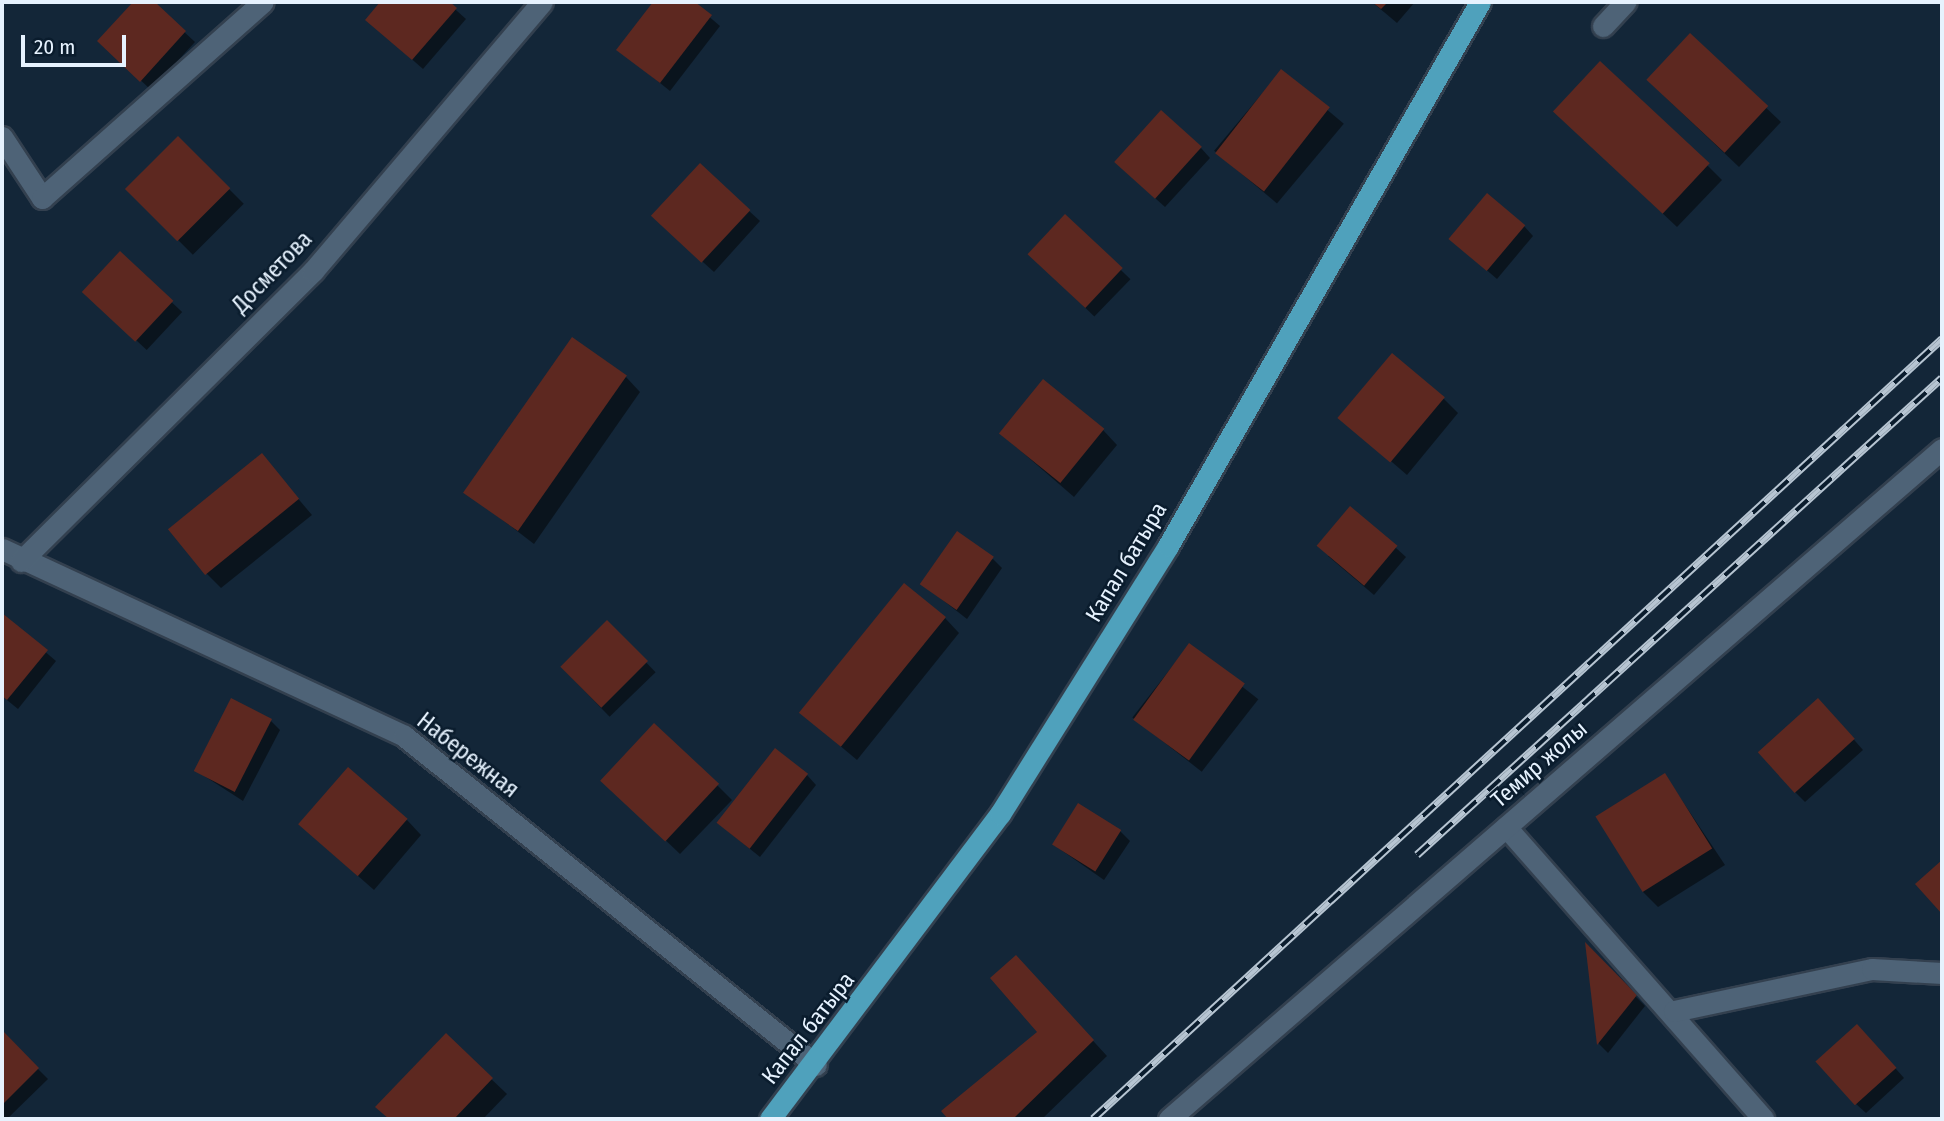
<!DOCTYPE html>
<html>
<head>
<meta charset="utf-8">
<style>
  body { margin:0 }
  #map { position:relative; width:1944px; height:1121px; overflow:hidden; background:#132638; font-family:"Fira Sans Condensed",sans-serif }
  div>[style] { position:absolute }
  .shadow>* { inset:0; background:#0007; transform-origin:0 0 }
  .building>* { inset:0; background:#5d2820; transform-origin:0 0 }
  .roads { filter:drop-shadow(2px 0 #33404f) drop-shadow(-2px 0 #33404f) drop-shadow(0 2px #33404f) drop-shadow(0 -2px #33404f) }
  .minor>* { height:21px; margin:-10.5px; padding:0 10.5px; transform-origin:10.5px; border-radius:10.5px; background:#4e6377 }
  .major>* { height:21px; margin:-10.5px; padding:0 10.5px; transform-origin:10.5px; border-radius:10.5px; background:#4fa1bc }
  .rail>* { height:8px; margin-top:-4px; transform-origin:0; background:repeating-linear-gradient(90deg,#0a1c2d 0 16px,#b7c5d2 0 32px); box-sizing:border-box; border-block:2px solid #b7c5d2 }
  span { translate:-50% -50%; white-space:nowrap; text-align:center; line-height:1.15; -webkit-text-stroke:5px #0a1c2d; paint-order:stroke }
  .street-label { font-size:23px; color:#e6f2fe }
  .frame { position:absolute; inset:0; border:4px solid #e6f2fe; pointer-events:none }
  .scale { position:absolute; left:21px; top:35px; width:105px; height:32px; box-sizing:border-box; border:4px solid #e6f2fe; border-top:0; padding-left:9px; font-size:21px; line-height:24px; white-space:nowrap; color:#e6f2fe; -webkit-text-stroke:5px #0a1c2d; paint-order:stroke }
</style>
</head>
<body>
<div id="map">
  <div class="shadow">
    <div style="clip-path:polygon(136px 2px,152px 2px,195px 42px,151px 90px,99px 41px)"></div>
    <div style="clip-path:polygon(382px 2px,447px 2px,466px 19px,423px 69px,367px 20px)"></div>
    <div style="clip-path:polygon(655px 2px,692px 2px,720px 26px,670px 91px,619px 50px)"></div>
    <div style="clip-path:polygon(1372px 2px,1415px 2px,1397px 23px)"></div>
    <div style="clip-path:polygon(1690px 36px,1781px 122px,1739px 167px,1663px 95px)"></div>
    <div style="left:1281px;top:71px;width:82px;height:104px;rotate:40deg"></div>
    <div style="clip-path:polygon(1570px 126px,1707px 165px,1722px 180px,1677px 227px)"></div>
    <div style="left:178px;top:138px;width:93px;height:72px;rotate:45deg"></div>
    <div style="clip-path:polygon(1201px 148px,1210px 158px,1165px 207px,1126px 172px)"></div>
    <div style="clip-path:polygon(700px 166px,760px 221px,714px 272px,664px 227px)"></div>
    <div style="left:1065px;top:216px;width:91px;height:52px;rotate:44deg"></div>
    <div style="clip-path:polygon(1524px 226px,1533px 236px,1497px 279px,1461px 248px)"></div>
    <div style="left:120px;top:254px;width:85px;height:52px;rotate:43deg"></div>
    <div style="clip-path:polygon(626px 377px,640px 392px,534px 544px,466px 492px)"></div>
    <div style="clip-path:polygon(1444px 399px,1458px 413px,1407px 475px,1341px 418px)"></div>
    <div style="clip-path:polygon(1103px 430px,1117px 445px,1074px 497px,1000px 433px)"></div>
    <div style="clip-path:polygon(262px 456px,312px 515px,221px 588px,206px 573px)"></div>
    <div style="clip-path:polygon(1396px 548px,1406px 557px,1374px 595px,1328px 556px)"></div>
    <div style="clip-path:polygon(993px 559px,1002px 568px,967px 619px,922px 584px)"></div>
    <div style="clip-path:polygon(2px 615px,56px 661px,18px 709px,2px 696px)"></div>
    <div style="clip-path:polygon(945px 618px,959px 633px,857px 760px,801px 713px)"></div>
    <div style="left:607px;top:622px;width:70px;height:64px;rotate:46deg"></div>
    <div style="left:1189px;top:645px;width:88px;height:92px;rotate:38deg"></div>
    <div style="clip-path:polygon(1828px 710px,1863px 750px,1805px 802px,1795px 792px)"></div>
    <div style="clip-path:polygon(271px 721px,280px 730px,243px 801px,195px 770px)"></div>
    <div style="clip-path:polygon(807px 775px,816px 785px,760px 857px,729px 832px)"></div>
    <div style="clip-path:polygon(1665px 775px,1725px 865px,1658px 907px,1643px 892px)"></div>
    <div style="clip-path:polygon(717px 785px,732px 800px,680px 854px,617px 794px)"></div>
    <div style="clip-path:polygon(407px 820px,421px 835px,374px 890px,316px 839px)"></div>
    <div style="clip-path:polygon(1120px 831px,1130px 841px,1104px 880px,1054px 845px)"></div>
    <div style="clip-path:polygon(1587px 947px,1645px 1006px,1608px 1053px,1599px 1044px)"></div>
    <div style="clip-path:polygon(1030px 972px,1107px 1056px,1042px 1119px,951px 1119px,943px 1111px,1039px 1033px)"></div>
    <div style="clip-path:polygon(2px 1033px,48px 1079px,7px 1119px,2px 1119px)"></div>
    <div style="clip-path:polygon(446px 1036px,507px 1094px,483px 1119px,390px 1119px,378px 1107px)"></div>
    <div style="clip-path:polygon(1867px 1036px,1904px 1078px,1866px 1113px,1856px 1104px)"></div>
  </div>
  <div class="building">
    <div style="clip-path:polygon(133px 2px,155px 2px,186px 31px,140px 82px,97px 41px)"></div>
    <div style="clip-path:polygon(380px 2px,450px 2px,457px 8px,412px 60px,365px 20px)"></div>
    <div style="clip-path:polygon(653px 2px,695px 2px,712px 15px,660px 83px,616px 50px)"></div>
    <div style="clip-path:polygon(1372px 2px,1388px 2px,1381px 9px)"></div>
    <div style="left:1690px;top:33px;width:107px;height:64px;rotate:43deg"></div>
    <div style="left:1600px;top:61px;width:150px;height:69px;rotate:43deg"></div>
    <div style="left:1281px;top:69px;width:62px;height:107px;rotate:38deg"></div>
    <div style="left:1161px;top:110px;width:55px;height:70px;rotate:42deg"></div>
    <div style="left:178px;top:136px;width:74px;height:75px;rotate:45deg"></div>
    <div style="left:700px;top:163px;width:69px;height:72px;rotate:43deg"></div>
    <div style="left:1487px;top:193px;width:50px;height:60px;rotate:40deg"></div>
    <div style="left:1065px;top:214px;width:79px;height:55px;rotate:43deg"></div>
    <div style="left:120px;top:251px;width:73px;height:56px;rotate:43deg"></div>
    <div style="left:572px;top:337px;width:67px;height:190px;rotate:35deg"></div>
    <div style="left:1392px;top:353px;width:69px;height:85px;rotate:40deg"></div>
    <div style="left:1043px;top:379px;width:79px;height:70px;rotate:39deg"></div>
    <div style="left:262px;top:453px;width:59px;height:121px;rotate:51deg"></div>
    <div style="left:1350px;top:506px;width:62px;height:52px;rotate:40deg"></div>
    <div style="left:957px;top:531px;width:45px;height:65px;rotate:35deg"></div>
    <div style="left:904px;top:583px;width:54px;height:167px;rotate:39deg"></div>
    <div style="clip-path:polygon(2px 613px,48px 650px,7px 700px,2px 696px)"></div>
    <div style="left:607px;top:620px;width:58px;height:66px;rotate:45deg"></div>
    <div style="left:1189px;top:643px;width:69px;height:95px;rotate:36deg"></div>
    <div style="left:231px;top:698px;width:46px;height:82px;rotate:27deg"></div>
    <div style="left:1818px;top:698px;width:55px;height:81px;rotate:48deg"></div>
    <div style="left:654px;top:723px;width:89px;height:79px;rotate:43deg"></div>
    <div style="left:775px;top:748px;width:42px;height:95px;rotate:38deg"></div>
    <div style="left:348px;top:767px;width:79px;height:76px;rotate:41deg"></div>
    <div style="left:1665px;top:773px;width:89px;height:82px;rotate:58deg"></div>
    <div style="left:1078px;top:803px;width:51px;height:49px;rotate:32deg"></div>
    <div style="clip-path:polygon(1942px 860px,1942px 914px,1915px 884px)"></div>
    <div style="clip-path:polygon(1585px 942px,1637px 995px,1597px 1045px)"></div>
    <div style="clip-path:polygon(1016px 955px,1094px 1040px,1013px 1119px,948px 1119px,941px 1111px,1037px 1032px,990px 978px)"></div>
    <div style="left:1857px;top:1024px;width:59px;height:56px;rotate:48deg"></div>
    <div style="clip-path:polygon(2px 1030px,39px 1068px,2px 1105px)"></div>
    <div style="clip-path:polygon(446px 1033px,493px 1078px,454px 1119px,389px 1119px,375px 1107px)"></div>
  </div>
  <div class="roads">
    <div class="minor">
      <div style="left:1603px;top:26px;width:33px;rotate:-47deg"></div>
      <div style="left:2px;top:137px;width:73px;rotate:56.7deg"></div>
      <div style="left:42px;top:198px;width:295px;rotate:-41.6deg"></div>
      <div style="left:2px;top:549px;width:443px;rotate:24.9deg"></div>
      <div style="left:404px;top:736px;width:527px;rotate:38.61deg"></div>
      <div style="left:21px;top:561px;width:412px;rotate:-44.8deg"></div>
      <div style="left:313px;top:271px;width:353px;rotate:-49.6deg"></div>
      <div style="left:1506px;top:827px;width:389px;rotate:48.6deg"></div>
      <div style="left:1674px;top:1011px;width:202px;rotate:-12deg"></div>
      <div style="left:1872px;top:969px;width:70px;rotate:3.3deg"></div>
      <div style="left:1169px;top:1119px;width:1023px;rotate:-40.92deg"></div>
    </div>
    <div class="major">
      <div style="left:770px;top:1119px;width:382px;rotate:-53deg"></div>
      <div style="left:1000px;top:814px;width:316px;rotate:-57.9deg"></div>
      <div style="left:1168px;top:546px;width:627px;rotate:-60.16deg"></div>
    </div>
  </div>
  <div class="rail">
    <div style="left:1417px;top:855px;width:709px;rotate:-42.26deg"></div>
    <div style="left:1093px;top:1119px;width:1153px;rotate:-42.57deg"></div>
  </div>
  <div class="street-label">
    <span style="left:272px;top:272px;rotate:-46deg">Досметова</span>
    <span style="left:1126px;top:562px;rotate:-59deg">Капал батыра</span>
    <span style="left:468px;top:755px;rotate:38deg">Набережная</span>
    <span style="left:1539px;top:764px;rotate:-41deg">Темир жолы</span>
    <span style="left:808px;top:1028px;rotate:-52deg">Капал батыра</span>
  </div>
  <div class="frame"></div>
  <div class="scale">20 m</div>
</div>
</body>
</html>
